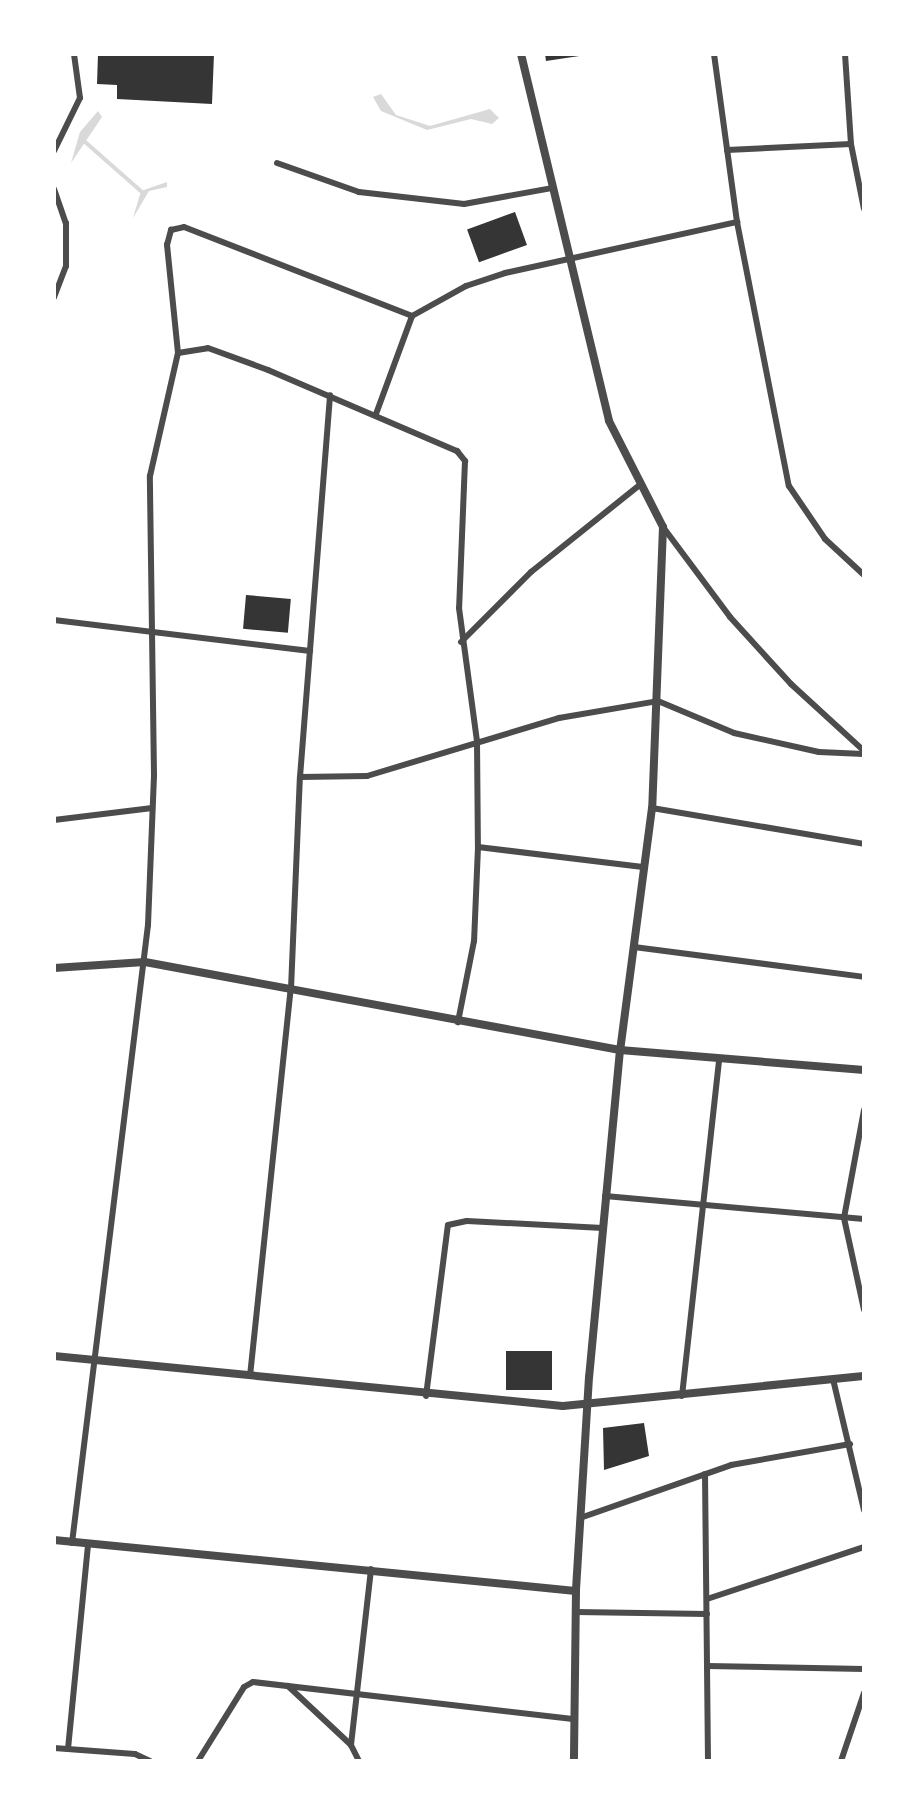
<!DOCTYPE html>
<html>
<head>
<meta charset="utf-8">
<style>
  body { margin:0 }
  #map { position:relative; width:918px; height:1815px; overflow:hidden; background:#fff; font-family:"Noto Serif",serif }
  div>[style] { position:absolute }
  .water>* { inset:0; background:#d9d9d9 }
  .stream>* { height:4px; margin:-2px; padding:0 2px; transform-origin:2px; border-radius:2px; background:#d9d9d9 }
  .building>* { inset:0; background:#353535; transform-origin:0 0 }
  .minor>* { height:6px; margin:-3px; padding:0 3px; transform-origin:3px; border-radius:3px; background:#4c4c4c }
  .tertiary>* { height:8px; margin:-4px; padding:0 4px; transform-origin:4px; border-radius:4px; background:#4c4c4c }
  span { translate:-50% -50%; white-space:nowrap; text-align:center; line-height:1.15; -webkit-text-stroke:4.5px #fff; paint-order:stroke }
  .frame { position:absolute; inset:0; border:56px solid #fff; pointer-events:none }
</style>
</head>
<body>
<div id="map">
  <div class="water">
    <div style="clip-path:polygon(381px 94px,396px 115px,430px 126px,490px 109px,499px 118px,492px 124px,471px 119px,427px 130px,381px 111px,373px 97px)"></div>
    <div style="clip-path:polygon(98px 111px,102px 117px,71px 163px,80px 132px)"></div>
    <div style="clip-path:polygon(167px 182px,167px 187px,149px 191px,133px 218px,141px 191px)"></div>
  </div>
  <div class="stream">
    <div style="left:84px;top:141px;width:76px;rotate:41.3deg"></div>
  </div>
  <div class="building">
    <div style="clip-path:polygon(98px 54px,214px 54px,212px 104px,117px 99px,117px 85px,97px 84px)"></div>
    <div style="clip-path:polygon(545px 54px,586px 54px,586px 55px,546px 61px)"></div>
    <div style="left:515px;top:212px;width:35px;height:51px;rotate:70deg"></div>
    <div style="left:246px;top:595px;width:45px;height:34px;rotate:5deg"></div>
    <div style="left:552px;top:1351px;width:39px;height:46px;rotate:90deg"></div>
    <div style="clip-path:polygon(644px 1423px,649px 1456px,604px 1470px,603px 1428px)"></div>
  </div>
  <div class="minor">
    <div style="left:714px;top:54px;width:170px;rotate:82.2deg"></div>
    <div style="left:737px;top:222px;width:269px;rotate:78.9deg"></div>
    <div style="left:789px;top:486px;width:64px;rotate:55.8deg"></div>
    <div style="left:825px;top:539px;width:53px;rotate:42.7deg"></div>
    <div style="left:845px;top:54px;width:90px;rotate:86.2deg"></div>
    <div style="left:851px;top:144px;width:66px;rotate:78.7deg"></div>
    <div style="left:727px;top:150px;width:124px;rotate:-2.8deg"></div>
    <div style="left:54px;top:151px;width:59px;rotate:-63.9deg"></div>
    <div style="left:80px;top:98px;width:44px;rotate:-97.8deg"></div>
    <div style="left:277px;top:163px;width:87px;rotate:19.5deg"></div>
    <div style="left:359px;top:192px;width:106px;rotate:6.5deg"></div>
    <div style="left:464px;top:204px;width:89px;rotate:-10.3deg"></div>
    <div style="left:54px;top:189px;width:36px;rotate:71deg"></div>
    <div style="left:66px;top:223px;width:43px;rotate:90deg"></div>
    <div style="left:66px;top:266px;width:34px;rotate:111deg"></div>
    <div style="left:178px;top:353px;width:30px;rotate:-9deg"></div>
    <div style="left:208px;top:348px;width:64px;rotate:20.1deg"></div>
    <div style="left:268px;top:370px;width:206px;rotate:23.2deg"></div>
    <div style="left:457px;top:451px;width:13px;rotate:51deg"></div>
    <div style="left:465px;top:461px;width:147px;rotate:92.3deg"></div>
    <div style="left:459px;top:608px;width:134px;rotate:82.3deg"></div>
    <div style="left:477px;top:741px;width:106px;rotate:89.5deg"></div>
    <div style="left:478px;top:847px;width:94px;rotate:92.4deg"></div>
    <div style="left:474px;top:941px;width:83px;rotate:101.2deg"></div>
    <div style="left:376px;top:414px;width:104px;rotate:-69.8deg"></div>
    <div style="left:663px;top:527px;width:112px;rotate:53.3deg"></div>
    <div style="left:730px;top:617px;width:91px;rotate:47.7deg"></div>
    <div style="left:791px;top:684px;width:99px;rotate:42.5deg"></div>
    <div style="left:54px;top:620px;width:258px;rotate:6.9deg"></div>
    <div style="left:461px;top:642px;width:99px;rotate:-45deg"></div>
    <div style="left:531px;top:572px;width:141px;rotate:-38.7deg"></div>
    <div style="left:300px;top:777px;width:67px;rotate:-0.9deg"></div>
    <div style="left:367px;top:776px;width:201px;rotate:-16.8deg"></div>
    <div style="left:559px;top:718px;width:100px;rotate:-9.7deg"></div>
    <div style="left:658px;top:701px;width:82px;rotate:22.8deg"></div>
    <div style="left:734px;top:733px;width:87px;rotate:12.6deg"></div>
    <div style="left:819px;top:752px;width:45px;rotate:2.5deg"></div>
    <div style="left:652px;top:808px;width:215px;rotate:9.6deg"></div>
    <div style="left:54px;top:820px;width:99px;rotate:-7deg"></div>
    <div style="left:478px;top:847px;width:166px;rotate:6.9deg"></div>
    <div style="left:634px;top:947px;width:232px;rotate:7.4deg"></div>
    <div style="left:864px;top:1110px;width:110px;rotate:100.5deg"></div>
    <div style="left:844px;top:1218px;width:94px;rotate:77.7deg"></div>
    <div style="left:605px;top:1196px;width:260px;rotate:5.1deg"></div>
    <div style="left:250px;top:1376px;width:389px;rotate:-84deg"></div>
    <div style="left:291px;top:989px;width:212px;rotate:-87.6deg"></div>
    <div style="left:300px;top:777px;width:383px;rotate:-85.5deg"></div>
    <div style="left:833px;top:1379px;width:135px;rotate:76.7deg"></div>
    <div style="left:426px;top:1396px;width:172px;rotate:-82.7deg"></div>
    <div style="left:448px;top:1225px;width:19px;rotate:-12deg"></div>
    <div style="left:467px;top:1221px;width:136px;rotate:2.9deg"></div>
    <div style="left:682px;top:1396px;width:339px;rotate:-83.7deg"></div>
    <div style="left:705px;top:1474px;width:287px;rotate:89.4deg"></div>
    <div style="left:580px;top:1518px;width:160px;rotate:-19.3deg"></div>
    <div style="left:731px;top:1465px;width:121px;rotate:-10deg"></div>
    <div style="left:72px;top:1543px;width:623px;rotate:-82.99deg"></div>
    <div style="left:148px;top:925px;width:150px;rotate:-87.7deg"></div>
    <div style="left:154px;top:775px;width:299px;rotate:-90.8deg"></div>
    <div style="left:150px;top:476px;width:126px;rotate:-77.2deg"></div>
    <div style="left:178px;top:353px;width:109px;rotate:-95.8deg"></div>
    <div style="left:167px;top:245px;width:16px;rotate:-75deg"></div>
    <div style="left:171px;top:230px;width:13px;rotate:-13deg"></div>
    <div style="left:184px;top:227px;width:245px;rotate:21.3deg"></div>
    <div style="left:412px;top:316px;width:62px;rotate:-29.1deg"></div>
    <div style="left:466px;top:286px;width:41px;rotate:-18.4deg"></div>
    <div style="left:505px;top:273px;width:238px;rotate:-12.4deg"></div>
    <div style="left:707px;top:1599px;width:165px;rotate:-18.3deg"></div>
    <div style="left:576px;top:1612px;width:131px;rotate:0.9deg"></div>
    <div style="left:707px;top:1666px;width:157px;rotate:1.1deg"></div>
    <div style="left:288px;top:1686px;width:86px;rotate:43.1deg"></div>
    <div style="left:54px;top:1748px;width:81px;rotate:4.2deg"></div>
    <div style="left:135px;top:1754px;width:17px;rotate:25deg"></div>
    <div style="left:68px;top:1749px;width:204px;rotate:-84.4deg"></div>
    <div style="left:198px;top:1761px;width:87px;rotate:-58.1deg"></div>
    <div style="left:244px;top:1687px;width:10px;rotate:-29deg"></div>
    <div style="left:253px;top:1682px;width:324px;rotate:6.6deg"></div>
    <div style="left:359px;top:1761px;width:18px;rotate:-117deg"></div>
    <div style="left:351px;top:1745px;width:177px;rotate:-83.5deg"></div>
    <div style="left:841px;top:1761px;width:72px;rotate:-71.3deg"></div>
  </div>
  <div class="tertiary">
    <div style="left:521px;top:54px;width:377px;rotate:76.5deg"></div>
    <div style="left:609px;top:421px;width:119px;rotate:63deg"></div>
    <div style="left:663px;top:527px;width:281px;rotate:92.2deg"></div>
    <div style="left:652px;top:808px;width:244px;rotate:97.5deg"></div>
    <div style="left:620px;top:1050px;width:328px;rotate:95.4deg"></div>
    <div style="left:589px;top:1377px;width:214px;rotate:93.5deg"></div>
    <div style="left:576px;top:1591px;width:170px;rotate:90.7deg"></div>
    <div style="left:54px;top:968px;width:91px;rotate:-3.8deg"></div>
    <div style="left:145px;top:962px;width:483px;rotate:10.5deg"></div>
    <div style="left:620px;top:1050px;width:245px;rotate:4.7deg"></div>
    <div style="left:54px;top:1356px;width:511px;rotate:5.61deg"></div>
    <div style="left:563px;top:1406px;width:302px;rotate:-5.7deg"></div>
    <div style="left:54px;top:1540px;width:524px;rotate:5.58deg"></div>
  </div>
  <div class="frame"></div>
</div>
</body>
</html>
